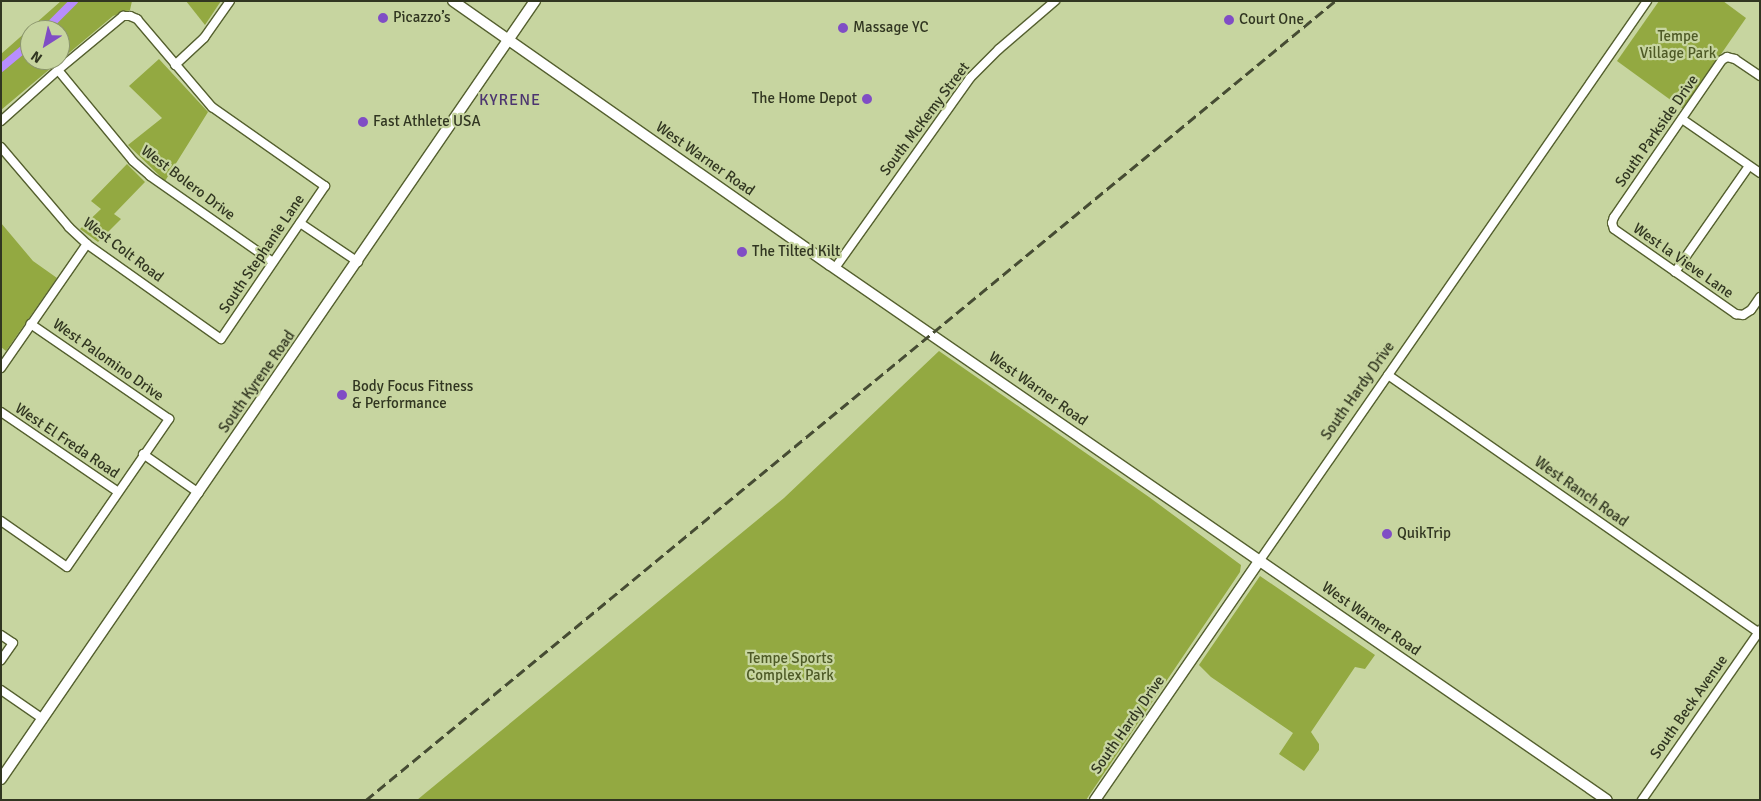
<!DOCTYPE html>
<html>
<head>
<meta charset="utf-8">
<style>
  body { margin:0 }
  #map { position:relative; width:1761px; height:801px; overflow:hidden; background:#c7d5a0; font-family:Signika,sans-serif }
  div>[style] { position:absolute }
  .green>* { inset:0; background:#93a941 }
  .canal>* { height:8px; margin:-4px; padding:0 4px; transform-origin:4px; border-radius:4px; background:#b88efd }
  .roads { filter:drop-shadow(1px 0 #55602f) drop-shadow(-1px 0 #55602f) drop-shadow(0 1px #55602f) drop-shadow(0 -1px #55602f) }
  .street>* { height:8px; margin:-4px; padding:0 4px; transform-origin:4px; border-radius:4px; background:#fff }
  .secondary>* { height:10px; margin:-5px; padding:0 5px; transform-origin:5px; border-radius:5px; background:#fff }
  .rail>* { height:2.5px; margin-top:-1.25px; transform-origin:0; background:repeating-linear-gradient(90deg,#464c33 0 10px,transparent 0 15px) }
  .dots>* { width:14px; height:14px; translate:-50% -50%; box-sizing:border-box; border:2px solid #c7d5a0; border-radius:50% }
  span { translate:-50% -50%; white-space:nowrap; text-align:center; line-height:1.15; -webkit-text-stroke:4.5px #c7d5a0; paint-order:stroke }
  .poi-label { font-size:15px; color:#313621 }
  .left { translate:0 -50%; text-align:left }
  .right { translate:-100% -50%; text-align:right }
  .park-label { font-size:15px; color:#4e5a26 }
  .street-label { font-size:15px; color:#313621 }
  .neighbourhood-label { font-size:16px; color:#4c3570; letter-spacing:1px }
  .frame { position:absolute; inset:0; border:2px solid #313621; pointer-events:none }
  .north { position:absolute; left:20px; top:20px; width:50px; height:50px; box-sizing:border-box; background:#c7d5a0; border:1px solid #8b956d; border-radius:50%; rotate:215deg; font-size:14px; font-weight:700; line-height:20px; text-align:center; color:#313621 }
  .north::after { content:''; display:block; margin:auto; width:18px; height:22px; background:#804dc5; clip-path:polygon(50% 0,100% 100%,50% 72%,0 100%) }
</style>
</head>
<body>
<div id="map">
  <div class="green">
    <div style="clip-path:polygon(evenodd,61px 1px,132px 1px,130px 10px,113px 16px,1px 110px,1px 54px,61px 1px,30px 30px,60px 30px,60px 60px,30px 60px,30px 30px)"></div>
    <div style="clip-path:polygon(186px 1px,221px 1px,205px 25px)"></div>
    <div style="clip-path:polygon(1659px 1px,1723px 1px,1746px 18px,1683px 109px,1617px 61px)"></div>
    <div style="clip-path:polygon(159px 59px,208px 112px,165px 181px,128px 145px,162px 118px,129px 86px)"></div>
    <div style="clip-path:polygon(127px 164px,145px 182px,114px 214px,121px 219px,98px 242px,80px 229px,101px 209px,91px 201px)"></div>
    <div style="clip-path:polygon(1px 223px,33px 261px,57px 278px,6px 351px,1px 347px)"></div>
    <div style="clip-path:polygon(939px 351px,1149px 497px,1241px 565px,1240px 572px,1086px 800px,417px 800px,784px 498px)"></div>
    <div style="clip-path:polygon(1260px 576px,1375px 655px,1365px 669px,1355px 667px,1311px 732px,1319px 744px,1319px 750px,1304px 771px,1279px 754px,1293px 733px,1211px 677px,1199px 665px)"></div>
  </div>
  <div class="canal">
    <div style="left:45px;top:30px;width:41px;rotate:-45deg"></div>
    <div style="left:1px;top:68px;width:38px;rotate:-40deg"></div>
  </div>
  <div class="roads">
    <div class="street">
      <div style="left:175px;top:65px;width:40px;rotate:-43deg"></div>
      <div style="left:204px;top:38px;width:45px;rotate:-54.9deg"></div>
      <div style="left:58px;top:70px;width:118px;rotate:50.5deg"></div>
      <div style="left:133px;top:161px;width:23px;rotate:41deg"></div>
      <div style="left:150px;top:176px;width:150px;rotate:35deg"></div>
      <div style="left:1760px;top:76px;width:30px;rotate:-146deg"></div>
      <div style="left:1735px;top:59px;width:8px;rotate:-166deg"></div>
      <div style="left:1727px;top:57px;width:6px;rotate:149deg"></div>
      <div style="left:1722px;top:60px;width:191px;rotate:124.5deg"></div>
      <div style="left:1614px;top:217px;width:6px;rotate:108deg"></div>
      <div style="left:1612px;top:223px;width:6px;rotate:72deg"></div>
      <div style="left:1614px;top:229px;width:149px;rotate:34.9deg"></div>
      <div style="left:1736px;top:314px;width:7px;rotate:8deg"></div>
      <div style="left:1743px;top:315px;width:9px;rotate:-32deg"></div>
      <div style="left:1751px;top:310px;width:16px;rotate:-55deg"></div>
      <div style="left:1682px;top:119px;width:95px;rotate:34.7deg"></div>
      <div style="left:1px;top:121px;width:76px;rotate:-41.8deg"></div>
      <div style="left:58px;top:70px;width:85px;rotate:-39.7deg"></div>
      <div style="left:123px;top:16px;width:7px"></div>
      <div style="left:130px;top:16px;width:8px;rotate:23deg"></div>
      <div style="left:137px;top:19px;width:116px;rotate:49.6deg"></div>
      <div style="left:212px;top:107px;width:138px;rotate:35deg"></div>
      <div style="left:325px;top:186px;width:185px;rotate:124.2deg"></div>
      <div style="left:221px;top:339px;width:164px;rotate:-144.7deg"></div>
      <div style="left:87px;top:244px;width:25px;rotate:-137deg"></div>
      <div style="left:69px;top:227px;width:105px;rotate:-130.4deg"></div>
      <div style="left:300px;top:223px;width:70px;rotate:33.9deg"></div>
      <div style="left:835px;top:268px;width:233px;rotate:-54.6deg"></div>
      <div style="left:970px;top:78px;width:41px;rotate:-45deg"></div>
      <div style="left:999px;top:49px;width:74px;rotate:-40.6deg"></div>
      <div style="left:1675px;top:272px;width:129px;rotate:-55.1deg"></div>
      <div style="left:1px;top:368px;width:151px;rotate:-55.3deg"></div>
      <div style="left:1388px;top:375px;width:450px;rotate:34.8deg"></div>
      <div style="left:1px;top:412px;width:140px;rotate:34.3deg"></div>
      <div style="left:143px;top:454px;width:68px;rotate:34.9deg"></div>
      <div style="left:1px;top:521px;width:80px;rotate:34.9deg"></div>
      <div style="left:67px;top:567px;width:180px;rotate:-55.4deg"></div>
      <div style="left:169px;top:419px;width:168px;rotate:-145.5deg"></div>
      <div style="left:1260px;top:560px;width:680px;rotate:-55.3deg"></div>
      <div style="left:1px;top:635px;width:14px;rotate:34deg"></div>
      <div style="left:13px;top:643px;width:21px;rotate:125deg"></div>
      <div style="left:1px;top:690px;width:51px;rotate:34.6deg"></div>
      <div style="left:1642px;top:800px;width:207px;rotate:-55.2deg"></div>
    </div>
    <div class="secondary">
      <div style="left:453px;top:1px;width:460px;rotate:35deg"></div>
      <div style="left:830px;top:265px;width:943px;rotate:34.55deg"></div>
      <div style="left:1px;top:779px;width:944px;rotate:-55.54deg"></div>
      <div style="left:1095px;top:800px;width:291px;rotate:-55.5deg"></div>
    </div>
  </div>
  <div class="rail">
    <div style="left:366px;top:800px;width:1256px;rotate:-39.51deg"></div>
  </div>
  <div class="dots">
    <div style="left:383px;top:18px;background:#804dc5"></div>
    <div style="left:1229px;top:20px;background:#804dc5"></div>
    <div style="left:843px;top:28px;background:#804dc5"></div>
    <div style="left:867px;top:99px;background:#804dc5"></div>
    <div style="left:363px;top:122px;background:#804dc5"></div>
    <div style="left:742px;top:252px;background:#804dc5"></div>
    <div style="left:342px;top:395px;background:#804dc5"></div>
    <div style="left:1387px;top:534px;background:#804dc5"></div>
  </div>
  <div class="poi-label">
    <span class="left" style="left:393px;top:18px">Picazzo’s</span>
    <span class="left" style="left:1239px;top:20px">Court One</span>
    <span class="left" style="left:853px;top:28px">Massage YC</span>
    <span class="right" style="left:857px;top:99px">The Home Depot</span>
    <span class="left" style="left:373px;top:122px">Fast Athlete USA</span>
    <span class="left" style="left:752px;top:252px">The Tilted Kilt</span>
    <span class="left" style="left:352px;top:395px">Body Focus Fitness<br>&amp; Performance</span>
    <span class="left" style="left:1397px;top:534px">QuikTrip</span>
  </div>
  <div class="park-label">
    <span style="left:1678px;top:45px">Tempe<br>Village Park</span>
    <span style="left:790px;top:667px">Tempe Sports<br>Complex Park</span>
  </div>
  <div class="street-label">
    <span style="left:925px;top:119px;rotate:-53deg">South McKemy Street</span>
    <span style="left:1657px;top:131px;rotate:-55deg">South Parkside Drive</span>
    <span style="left:705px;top:159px;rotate:35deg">West Warner Road</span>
    <span style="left:188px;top:183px;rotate:37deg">West Bolero Drive</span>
    <span style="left:123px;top:250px;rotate:37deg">West Colt Road</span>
    <span style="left:262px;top:254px;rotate:-56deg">South Stephanie Lane</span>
    <span style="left:1683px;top:261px;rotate:35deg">West la Vieve Lane</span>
    <span style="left:108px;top:360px;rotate:35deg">West Palomino Drive</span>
    <span style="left:257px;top:382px;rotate:-55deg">South Kyrene Road</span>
    <span style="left:1038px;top:389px;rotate:35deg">West Warner Road</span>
    <span style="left:1358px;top:391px;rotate:-55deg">South Hardy Drive</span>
    <span style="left:67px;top:441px;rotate:34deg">West El Freda Road</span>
    <span style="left:1581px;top:492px;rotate:35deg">West Ranch Road</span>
    <span style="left:1371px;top:619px;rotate:35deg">West Warner Road</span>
    <span style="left:1689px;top:707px;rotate:-55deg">South Beck Avenue</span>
    <span style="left:1128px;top:725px;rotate:-55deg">South Hardy Drive</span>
  </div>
  <div class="neighbourhood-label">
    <span style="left:510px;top:100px">KYRENE</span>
  </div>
  <div class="frame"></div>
  <div class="north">N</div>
</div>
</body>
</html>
